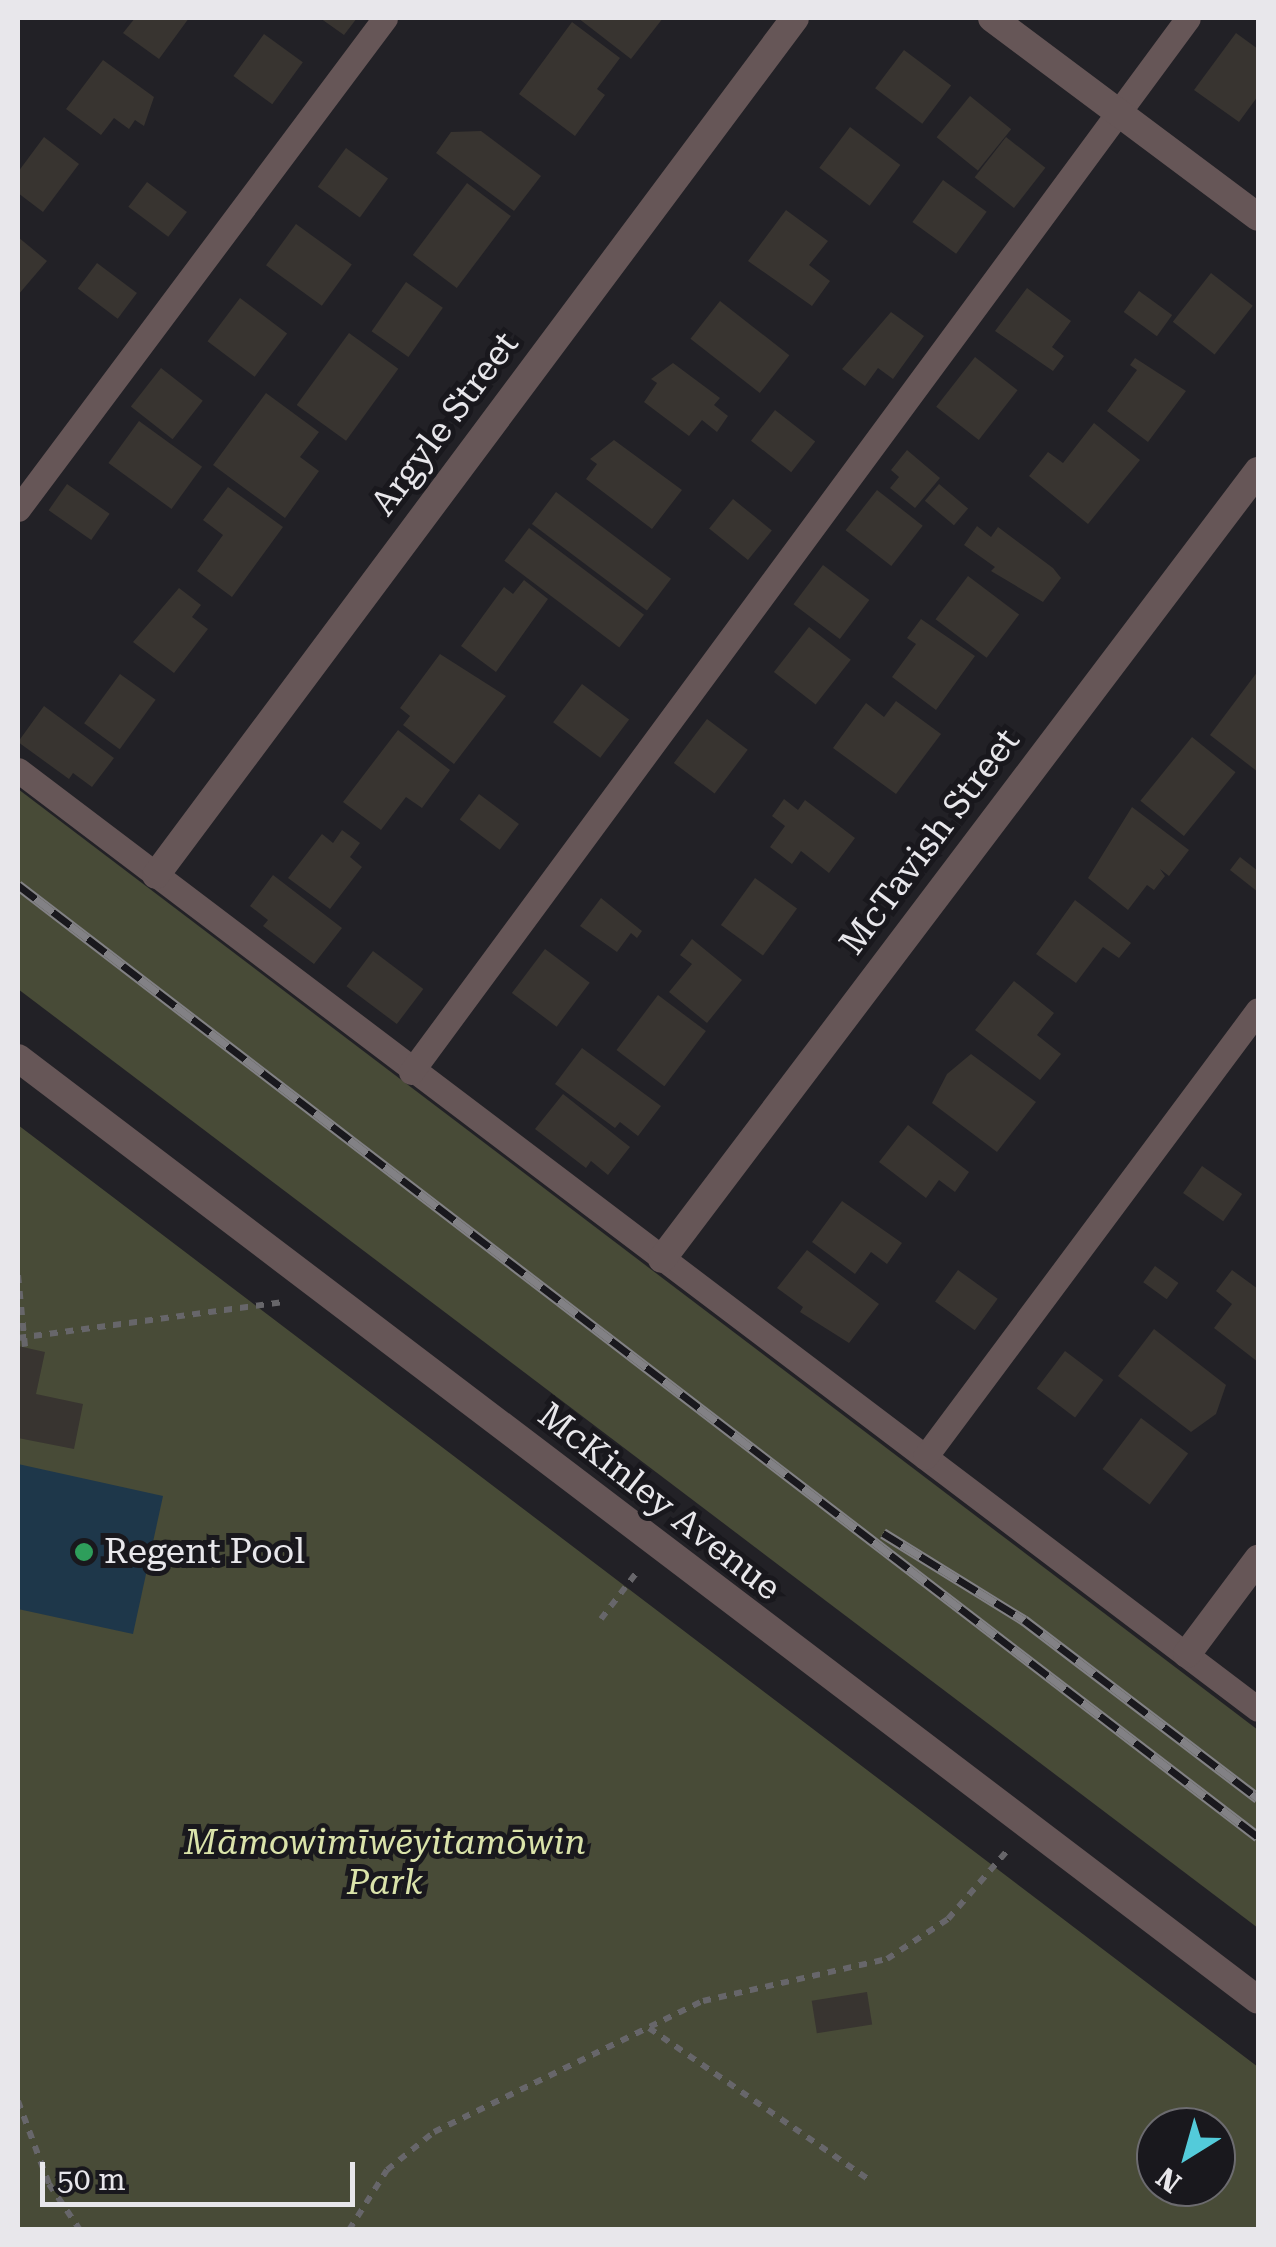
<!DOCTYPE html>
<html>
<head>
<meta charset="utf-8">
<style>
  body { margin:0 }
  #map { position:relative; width:1276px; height:2247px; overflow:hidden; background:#222126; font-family:"Roboto Serif",serif }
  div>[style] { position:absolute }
  .green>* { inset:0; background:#484b37 }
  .water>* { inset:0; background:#1e374a }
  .building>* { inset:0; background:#383430; transform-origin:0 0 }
  .path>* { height:6px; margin-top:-3px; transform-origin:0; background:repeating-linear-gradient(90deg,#67666a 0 8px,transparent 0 16px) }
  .service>* { height:25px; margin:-12.5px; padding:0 12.5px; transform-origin:12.5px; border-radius:12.5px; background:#665657 }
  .minor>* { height:28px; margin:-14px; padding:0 14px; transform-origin:14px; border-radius:14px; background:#665657 }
  .rail>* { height:11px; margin-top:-5.5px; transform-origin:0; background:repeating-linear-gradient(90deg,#19181d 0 22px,#828185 0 44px); box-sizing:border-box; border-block:2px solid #828185 }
  .dots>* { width:28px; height:28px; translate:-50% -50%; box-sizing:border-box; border:5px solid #19181d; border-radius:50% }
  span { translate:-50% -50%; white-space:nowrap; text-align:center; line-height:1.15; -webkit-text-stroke:10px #19181d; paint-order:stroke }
  .street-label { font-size:35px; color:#e8e7eb }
  .poi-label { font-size:35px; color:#e8e7eb }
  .left { translate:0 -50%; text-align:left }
  .park-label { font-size:35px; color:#dae3aa; font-style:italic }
  .frame { position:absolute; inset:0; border:20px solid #e8e7eb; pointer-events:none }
  .north { position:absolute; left:1136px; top:2107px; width:100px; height:100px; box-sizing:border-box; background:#19181d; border:2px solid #6c6b6f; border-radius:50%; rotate:217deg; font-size:28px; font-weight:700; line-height:40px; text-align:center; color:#e8e7eb }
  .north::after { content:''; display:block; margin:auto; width:35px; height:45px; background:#53cbda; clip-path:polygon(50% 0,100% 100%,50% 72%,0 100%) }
  .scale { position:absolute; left:40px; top:2162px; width:315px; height:45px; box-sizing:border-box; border:5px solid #e8e7eb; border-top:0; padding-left:12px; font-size:30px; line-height:35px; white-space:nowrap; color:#e8e7eb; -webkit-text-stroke:8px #19181d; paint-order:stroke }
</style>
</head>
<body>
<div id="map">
  <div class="green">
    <div style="clip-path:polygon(18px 789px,1258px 1730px,1258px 1928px,18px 989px)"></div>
    <div style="clip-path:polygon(evenodd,18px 1125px,1258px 2067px,1258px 2229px,18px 2229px,18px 1125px,1156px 2127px,1216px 2127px,1216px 2187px,1156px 2187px,1156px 2127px)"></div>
  </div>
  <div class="water">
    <div style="clip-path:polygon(18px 1464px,163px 1496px,133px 1634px,18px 1609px)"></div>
  </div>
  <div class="building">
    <div style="clip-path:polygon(135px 18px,189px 18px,159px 59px,123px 33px)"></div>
    <div style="clip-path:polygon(320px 18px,357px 18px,344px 35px)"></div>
    <div style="clip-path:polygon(578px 18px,663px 18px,631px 59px)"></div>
    <div style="clip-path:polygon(572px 22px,620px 58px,597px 89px,605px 95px,575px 136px,519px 94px)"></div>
    <div style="clip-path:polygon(1236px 33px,1258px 49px,1258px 96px,1239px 122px,1194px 90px)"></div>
    <div style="left:264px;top:34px;width:48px;height:52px;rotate:36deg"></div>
    <div style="left:904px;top:50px;width:59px;height:48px;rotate:37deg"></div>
    <div style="clip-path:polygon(103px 60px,154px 97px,144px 126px,135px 120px,129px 129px,114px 118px,101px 135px,66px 109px)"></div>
    <div style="left:970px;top:96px;width:53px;height:53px;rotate:39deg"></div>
    <div style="left:850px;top:127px;width:63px;height:51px;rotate:37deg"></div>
    <div style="clip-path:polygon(481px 131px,541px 176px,514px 211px,436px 153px,451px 132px)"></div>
    <div style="clip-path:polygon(44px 137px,79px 164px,43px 212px,18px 193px,18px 172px)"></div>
    <div style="left:1006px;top:137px;width:50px;height:51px;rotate:38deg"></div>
    <div style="left:346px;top:148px;width:52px;height:48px;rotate:36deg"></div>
    <div style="left:943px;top:180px;width:54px;height:52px;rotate:36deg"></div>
    <div style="left:147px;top:182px;width:50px;height:31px;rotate:37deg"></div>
    <div style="left:467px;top:183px;width:55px;height:90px;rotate:37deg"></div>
    <div style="clip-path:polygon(786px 210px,828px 241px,809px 265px,830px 281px,812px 306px,748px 261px)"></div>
    <div style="left:296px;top:224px;width:69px;height:51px;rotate:36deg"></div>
    <div style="clip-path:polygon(18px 237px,47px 261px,18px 295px)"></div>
    <div style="left:97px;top:263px;width:50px;height:32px;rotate:37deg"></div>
    <div style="left:1211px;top:273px;width:53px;height:62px;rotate:38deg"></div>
    <div style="left:406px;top:282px;width:45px;height:60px;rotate:35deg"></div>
    <div style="clip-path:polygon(1027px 288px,1071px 321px,1052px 347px,1064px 356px,1053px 371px,995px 331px)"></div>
    <div style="left:1139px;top:291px;width:41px;height:26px;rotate:36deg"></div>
    <div style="left:240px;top:298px;width:59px;height:54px;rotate:37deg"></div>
    <div style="left:720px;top:301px;width:88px;height:48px;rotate:38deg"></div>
    <div style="clip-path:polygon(891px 312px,924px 336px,893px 379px,878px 368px,865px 386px,842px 369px)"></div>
    <div style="left:349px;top:333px;width:61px;height:89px;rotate:36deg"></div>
    <div style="left:975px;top:357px;width:54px;height:63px;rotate:38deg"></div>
    <div style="clip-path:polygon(1135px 358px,1186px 391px,1148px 442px,1107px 411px,1137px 370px,1130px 365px)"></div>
    <div style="clip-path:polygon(673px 363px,720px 398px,714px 405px,728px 416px,717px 432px,702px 420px,689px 436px,644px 402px,657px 383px,651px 379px)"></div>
    <div style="left:161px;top:368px;width:53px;height:49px;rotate:38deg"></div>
    <div style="clip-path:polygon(266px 393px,319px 432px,300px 457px,319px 471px,285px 518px,213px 465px)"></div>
    <div style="left:775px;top:410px;width:51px;height:39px;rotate:38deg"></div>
    <div style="left:139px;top:421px;width:78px;height:52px;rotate:36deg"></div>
    <div style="clip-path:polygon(1094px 423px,1140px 460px,1088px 524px,1029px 476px,1048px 452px,1063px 463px)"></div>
    <div style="clip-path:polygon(614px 440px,682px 490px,652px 529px,586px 479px,597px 464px,590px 459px)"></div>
    <div style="clip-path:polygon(907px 450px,940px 478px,915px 508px,890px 488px,899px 477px,891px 470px)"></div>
    <div style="left:67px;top:484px;width:52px;height:32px;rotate:35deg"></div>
    <div style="left:939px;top:484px;width:38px;height:22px;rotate:40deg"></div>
    <div style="clip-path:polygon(228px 487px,283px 527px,232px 597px,197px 571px,223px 535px,203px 520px)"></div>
    <div style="left:877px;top:490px;width:58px;height:51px;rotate:38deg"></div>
    <div style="left:556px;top:492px;width:144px;height:40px;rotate:37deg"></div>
    <div style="left:733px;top:499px;width:50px;height:38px;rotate:39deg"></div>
    <div style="clip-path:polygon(977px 526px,991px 537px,998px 527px,1053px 568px,1061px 578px,1043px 602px,991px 571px,995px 567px,964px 545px)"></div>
    <div style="left:529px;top:528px;width:144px;height:41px;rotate:37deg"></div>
    <div style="left:823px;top:565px;width:58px;height:49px;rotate:37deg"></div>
    <div style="left:968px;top:576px;width:64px;height:54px;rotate:37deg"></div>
    <div style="clip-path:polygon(524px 580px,548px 599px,496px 672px,461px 646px,504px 587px,513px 594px)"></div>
    <div style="clip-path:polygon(179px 588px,201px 605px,192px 617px,208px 629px,174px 673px,133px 642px)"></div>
    <div style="clip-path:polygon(921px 619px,975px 656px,936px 710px,892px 677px,916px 644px,907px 638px)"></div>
    <div style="left:809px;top:627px;width:53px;height:57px;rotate:38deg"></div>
    <div style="clip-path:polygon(440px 654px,506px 696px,454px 764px,403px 725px,410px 716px,400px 708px)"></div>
    <div style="clip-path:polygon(1258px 671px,1258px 772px,1210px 735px)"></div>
    <div style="left:120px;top:674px;width:44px;height:61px;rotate:36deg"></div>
    <div style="left:582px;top:684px;width:59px;height:48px;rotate:37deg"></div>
    <div style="clip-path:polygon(896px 701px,941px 734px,896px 794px,833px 748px,866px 703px,884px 717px)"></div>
    <div style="clip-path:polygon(44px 706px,114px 758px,92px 787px,73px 773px,69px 779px,18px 742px)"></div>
    <div style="left:707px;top:719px;width:51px;height:55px;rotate:37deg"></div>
    <div style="clip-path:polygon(398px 730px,450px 770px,422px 808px,406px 797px,381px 830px,343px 802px)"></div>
    <div style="left:1192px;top:737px;width:56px;height:82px;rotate:39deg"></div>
    <div style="left:479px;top:794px;width:50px;height:32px;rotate:37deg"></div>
    <div style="clip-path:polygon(784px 799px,798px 810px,805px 800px,855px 838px,829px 873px,801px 851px,792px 864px,770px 847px,785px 826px,772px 816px)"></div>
    <div style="clip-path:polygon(1132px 807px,1189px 850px,1169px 876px,1160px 869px,1165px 876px,1154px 890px,1147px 885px,1128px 910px,1088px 878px)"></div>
    <div style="clip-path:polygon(342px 830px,360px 843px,350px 857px,362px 867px,330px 909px,288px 878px,322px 834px,333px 843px)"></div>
    <div style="clip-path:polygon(1240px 857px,1258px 871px,1258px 892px,1230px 870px)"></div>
    <div style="clip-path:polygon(273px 875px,342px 928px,314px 964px,263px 926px,268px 920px,250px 906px)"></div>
    <div style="left:755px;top:878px;width:52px;height:58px;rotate:36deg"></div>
    <div style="clip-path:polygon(601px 898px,642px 931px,637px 938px,631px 933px,617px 952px,580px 926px)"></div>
    <div style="clip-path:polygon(1075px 900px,1131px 943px,1119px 958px,1103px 947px,1076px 983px,1036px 954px)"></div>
    <div style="clip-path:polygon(692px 939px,742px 980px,707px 1023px,669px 992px,692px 964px,680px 955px)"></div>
    <div style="left:545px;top:949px;width:56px;height:55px;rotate:37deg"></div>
    <div style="left:373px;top:951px;width:63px;height:44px;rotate:37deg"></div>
    <div style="clip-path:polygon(1014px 981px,1054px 1013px,1037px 1035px,1061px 1054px,1040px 1080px,975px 1030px)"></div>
    <div style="left:658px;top:995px;width:60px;height:69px;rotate:37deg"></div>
    <div style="clip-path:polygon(582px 1048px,661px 1106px,638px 1136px,620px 1122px,615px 1128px,555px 1084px)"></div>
    <div style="clip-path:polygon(971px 1054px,1036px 1102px,997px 1152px,932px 1103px,947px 1074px)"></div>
    <div style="clip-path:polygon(563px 1094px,630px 1147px,608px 1175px,591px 1161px,586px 1168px,535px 1129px)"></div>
    <div style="clip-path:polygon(908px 1125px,969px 1172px,955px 1192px,939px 1180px,926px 1198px,879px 1162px)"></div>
    <div style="left:1202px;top:1166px;width:49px;height:33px;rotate:35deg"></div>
    <div style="clip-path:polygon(842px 1201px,902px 1243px,887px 1264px,871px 1252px,855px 1274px,812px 1242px)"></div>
    <div style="clip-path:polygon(807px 1250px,879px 1304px,849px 1343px,800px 1312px,803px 1307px,777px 1288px)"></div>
    <div style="left:1155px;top:1266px;width:29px;height:20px;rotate:36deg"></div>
    <div style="left:958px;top:1270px;width:49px;height:39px;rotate:36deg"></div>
    <div style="clip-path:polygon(1232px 1270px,1258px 1289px,1258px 1362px,1214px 1328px,1232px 1304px,1216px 1291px)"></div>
    <div style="clip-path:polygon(1154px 1329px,1226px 1385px,1216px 1414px,1191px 1432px,1118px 1376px)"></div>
    <div style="clip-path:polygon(18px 1346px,45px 1352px,36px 1394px,83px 1404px,74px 1449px,18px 1438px)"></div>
    <div style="left:1065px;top:1351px;width:48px;height:47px;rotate:37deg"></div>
    <div style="left:1141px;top:1418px;width:59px;height:64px;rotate:37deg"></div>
    <div style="left:867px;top:1992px;width:33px;height:56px;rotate:81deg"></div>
  </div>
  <div class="path">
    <div style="left:18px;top:1275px;width:72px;rotate:84.4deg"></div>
    <div style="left:18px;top:1338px;width:268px;rotate:-7.7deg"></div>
    <div style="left:601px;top:1619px;width:59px;rotate:-52.5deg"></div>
    <div style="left:649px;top:2028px;width:266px;rotate:34.6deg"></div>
    <div style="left:18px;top:2101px;width:89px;rotate:69.5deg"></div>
    <div style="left:49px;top:2184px;width:55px;rotate:56deg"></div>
    <div style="left:349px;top:2230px;width:71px;rotate:-57.7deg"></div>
    <div style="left:387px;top:2170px;width:60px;rotate:-39deg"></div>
    <div style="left:434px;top:2132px;width:299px;rotate:-26deg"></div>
    <div style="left:703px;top:2001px;width:189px;rotate:-12.9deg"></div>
    <div style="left:887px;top:1959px;width:73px;rotate:-33.3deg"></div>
    <div style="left:948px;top:1919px;width:90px;rotate:-49.1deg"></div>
  </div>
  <div class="service">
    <div style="left:18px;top:509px;width:613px;rotate:-53.22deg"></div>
    <div style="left:18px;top:770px;width:1555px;rotate:37.14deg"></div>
    <div style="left:411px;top:1072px;width:1309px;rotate:-53.6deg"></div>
    <div style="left:925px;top:1457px;width:557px;rotate:-53.32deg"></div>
  </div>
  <div class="minor">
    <div style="left:992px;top:18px;width:332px;rotate:36.8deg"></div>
    <div style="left:156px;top:875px;width:1069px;rotate:-53.29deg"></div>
    <div style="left:18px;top:1058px;width:1557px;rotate:37.22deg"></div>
    <div style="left:662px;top:1259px;width:988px;rotate:-52.9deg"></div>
    <div style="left:1187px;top:1654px;width:119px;rotate:-53.2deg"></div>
  </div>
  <div class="rail">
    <div style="left:18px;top:885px;width:1563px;rotate:37.51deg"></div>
    <div style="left:883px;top:1533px;width:166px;rotate:31.7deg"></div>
    <div style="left:1024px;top:1620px;width:294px;rotate:37.3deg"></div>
  </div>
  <div class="dots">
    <div style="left:84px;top:1552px;background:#2e9e5b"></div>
  </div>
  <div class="street-label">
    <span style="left:445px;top:424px;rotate:-53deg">Argyle Street</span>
    <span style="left:930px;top:842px;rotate:-53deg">McTavish Street</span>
    <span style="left:659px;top:1502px;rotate:38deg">McKinley Avenue</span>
  </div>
  <div class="poi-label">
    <span class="left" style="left:104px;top:1552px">Regent Pool</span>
  </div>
  <div class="park-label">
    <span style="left:385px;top:1863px">Māmowimīwēyitamōwin<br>Park</span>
  </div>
  <div class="frame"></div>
  <div class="north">N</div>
  <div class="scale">50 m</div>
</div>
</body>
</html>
